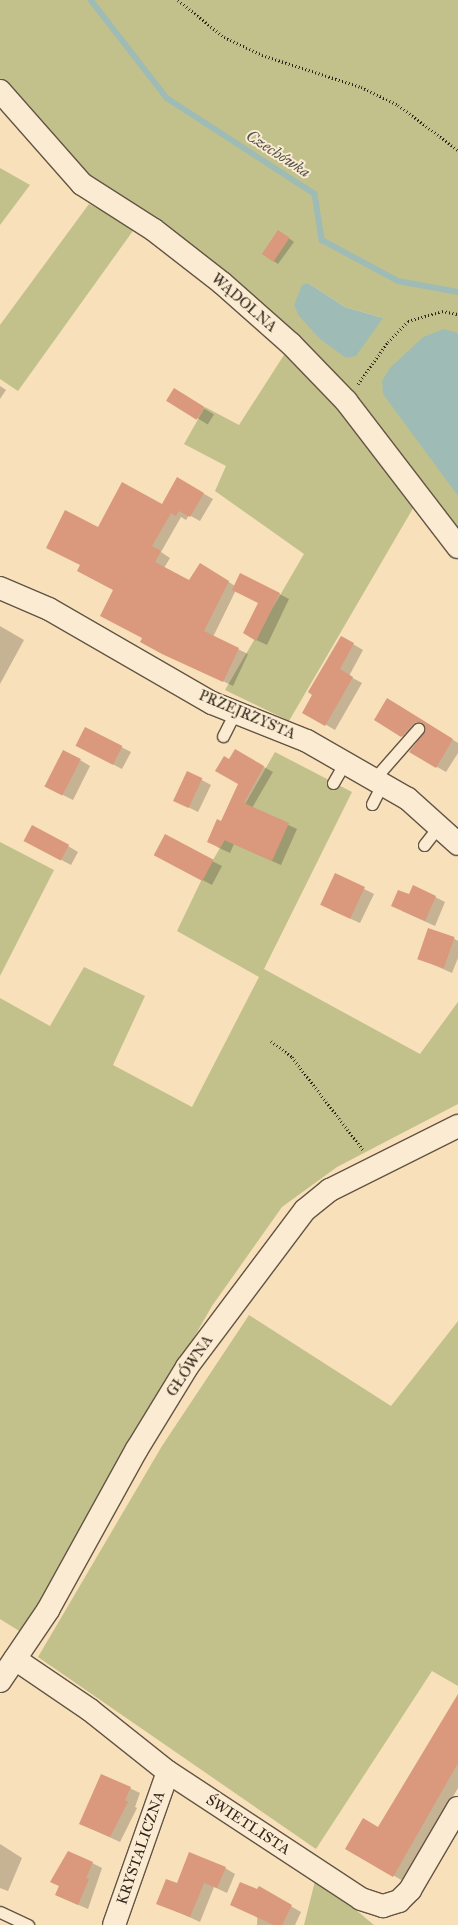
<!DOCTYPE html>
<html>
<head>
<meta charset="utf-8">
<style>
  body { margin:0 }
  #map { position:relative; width:458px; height:1925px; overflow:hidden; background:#f7e0ba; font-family:"IM FELL Great Primer",serif }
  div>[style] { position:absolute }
  .green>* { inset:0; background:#c2c18c }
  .water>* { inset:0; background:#9ebcb5 }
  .shadow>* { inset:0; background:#0003; transform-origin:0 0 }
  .stream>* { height:5.5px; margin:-2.75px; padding:0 2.75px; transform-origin:2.75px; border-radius:2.75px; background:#9ebcb5 }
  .building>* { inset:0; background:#da987d; transform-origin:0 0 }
  .path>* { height:3px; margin-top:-1.5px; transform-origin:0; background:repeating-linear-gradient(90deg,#33271d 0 1px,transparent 0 3.5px) }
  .roads { filter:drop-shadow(1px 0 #645544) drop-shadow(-1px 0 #645544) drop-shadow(0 1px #645544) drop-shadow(0 -1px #645544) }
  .lane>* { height:11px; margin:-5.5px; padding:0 5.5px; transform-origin:5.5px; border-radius:5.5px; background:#faebd2 }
  .street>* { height:22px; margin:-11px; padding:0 11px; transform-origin:11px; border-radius:11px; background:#faebd2 }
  span { translate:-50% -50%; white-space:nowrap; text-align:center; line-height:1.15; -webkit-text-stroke:4px #faebd2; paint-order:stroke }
  .street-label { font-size:15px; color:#33271d }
  .water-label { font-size:16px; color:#53544b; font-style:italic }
</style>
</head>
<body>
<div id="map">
  <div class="green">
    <div style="clip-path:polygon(evenodd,0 0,458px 0,458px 533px,344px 383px,254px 299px,79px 173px,0 82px,0 0,308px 283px,345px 307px,383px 318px,294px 305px,308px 283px)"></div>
    <div style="clip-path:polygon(0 168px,30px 185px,0 225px)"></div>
    <div style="clip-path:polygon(89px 204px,135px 228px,18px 391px,0 379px,0 325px)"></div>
    <div style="clip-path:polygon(291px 344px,419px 498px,289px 721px,225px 690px,304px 554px,215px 491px,226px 466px,184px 444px,205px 407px,239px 425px)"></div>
    <div style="clip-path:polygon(275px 752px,352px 792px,264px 969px,420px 1054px,458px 1002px,458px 1104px,337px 1167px,282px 1207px,212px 1306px,24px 1634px,0 1619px,0 998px,50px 1026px,84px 967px,145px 996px,113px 1065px,192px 1107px,259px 977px,177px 931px,201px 881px)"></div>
    <div style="clip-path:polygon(0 842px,54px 870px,0 976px)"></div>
    <div style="clip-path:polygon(249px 1315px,391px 1406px,458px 1321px,458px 1686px,432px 1671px,316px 1849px,38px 1657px,162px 1446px)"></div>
    <div style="clip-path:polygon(316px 1877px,374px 1925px,304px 1925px)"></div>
  </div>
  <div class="water">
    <div style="clip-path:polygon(308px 283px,345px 307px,383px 318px,356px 356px,346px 358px,320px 339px,299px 316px,294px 305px,302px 285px)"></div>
    <div style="clip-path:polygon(444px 329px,458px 333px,458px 496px,383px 394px,382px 381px,390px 368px,423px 337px)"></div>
  </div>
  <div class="shadow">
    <div style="clip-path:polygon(283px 234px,294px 242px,278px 264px,263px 254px)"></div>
    <div style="clip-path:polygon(0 386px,6px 390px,0 399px)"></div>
    <div style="left:175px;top:390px;width:46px;height:12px;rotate:32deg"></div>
    <div style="clip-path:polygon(178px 479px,213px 499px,200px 521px,189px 515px,186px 520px,181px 517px,161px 552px,170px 558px,164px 568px,190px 582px,210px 570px,235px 586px,241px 574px,289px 599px,267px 645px,254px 639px,259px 603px,236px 590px,213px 637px,248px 654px,233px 686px,142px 641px,144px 638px,114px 590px,99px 529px,162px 506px)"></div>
    <div style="clip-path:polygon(0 626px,24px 640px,0 684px)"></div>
    <div style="clip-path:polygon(341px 637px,363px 650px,349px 676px,362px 683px,335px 730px,304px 712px)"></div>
    <div style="clip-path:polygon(398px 705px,458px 743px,458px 753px,446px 772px,411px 752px,427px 731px,425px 727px,412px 742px,402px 736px)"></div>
    <div style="clip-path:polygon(121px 747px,131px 752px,122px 769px,87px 751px)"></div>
    <div style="clip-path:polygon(235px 751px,273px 772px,252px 808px,297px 829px,281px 865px,234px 844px,230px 853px,217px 847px,222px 823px,240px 783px,229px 761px)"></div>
    <div style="clip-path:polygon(80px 760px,90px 766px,73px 800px,57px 792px)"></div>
    <div style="clip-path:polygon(187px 772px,211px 785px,198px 812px,184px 805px)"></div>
    <div style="clip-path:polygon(35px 846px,68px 846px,78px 852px,71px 865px)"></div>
    <div style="clip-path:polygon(165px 860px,212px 861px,222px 866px,212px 885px)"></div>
    <div style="clip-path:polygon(335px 874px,374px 894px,360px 923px,331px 910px)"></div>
    <div style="clip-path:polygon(409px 896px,435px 897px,445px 902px,435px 926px,402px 911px)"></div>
    <div style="clip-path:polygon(453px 938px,458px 941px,458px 958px,452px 973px,418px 958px)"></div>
    <div style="clip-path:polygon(458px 1703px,458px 1788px,403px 1881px,346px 1848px,378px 1828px)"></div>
    <div style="clip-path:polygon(102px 1775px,140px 1793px,135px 1807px,137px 1808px,120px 1842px,81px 1824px)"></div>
    <div style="clip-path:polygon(0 1844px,22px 1858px,8px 1891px,0 1888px)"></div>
    <div style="clip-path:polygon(92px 1863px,102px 1868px,88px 1909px,56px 1895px)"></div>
    <div style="clip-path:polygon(225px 1868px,235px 1874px,227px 1893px,214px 1887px,200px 1922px,158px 1903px,177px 1885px)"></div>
    <div style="clip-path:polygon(259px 1888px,301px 1912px,295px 1925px,257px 1925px)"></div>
  </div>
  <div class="stream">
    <div style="left:91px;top:0;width:124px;rotate:52.2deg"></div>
    <div style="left:167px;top:98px;width:176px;rotate:33deg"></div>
    <div style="left:315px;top:194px;width:47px;rotate:81.3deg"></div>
    <div style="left:322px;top:240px;width:86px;rotate:28.3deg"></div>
    <div style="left:398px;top:281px;width:61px;rotate:10.4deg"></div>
  </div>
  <div class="building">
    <div style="left:278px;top:230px;width:14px;height:29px;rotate:34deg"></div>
    <div style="left:174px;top:388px;width:36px;height:15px;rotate:32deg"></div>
    <div style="clip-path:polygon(177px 477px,204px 493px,190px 517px,179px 511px,176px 516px,171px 513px,152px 546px,161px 551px,155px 562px,189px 580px,200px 563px,229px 581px,204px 631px,239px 648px,223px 682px,162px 654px,140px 642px,142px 638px,100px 616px,113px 590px,77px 571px,80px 565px,46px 548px,65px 510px,98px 527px,122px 482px,162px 504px)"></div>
    <div style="clip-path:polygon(240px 573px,280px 593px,256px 641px,243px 633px,258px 603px,232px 590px)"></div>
    <div style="clip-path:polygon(341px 636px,354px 643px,340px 669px,353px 677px,325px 726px,302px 713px,312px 695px,308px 692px)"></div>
    <div style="clip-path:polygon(387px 698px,453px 739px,436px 768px,409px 752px,425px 731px,423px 723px,415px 722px,401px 737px,374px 720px)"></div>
    <div style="left:85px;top:727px;width:42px;height:21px;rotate:27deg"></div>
    <div style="clip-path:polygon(235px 749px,264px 766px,244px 803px,289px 823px,272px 861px,224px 840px,220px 848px,207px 842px,217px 819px,221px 821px,238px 784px,215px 771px,224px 756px,229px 759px)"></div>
    <div style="left:63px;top:750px;width:20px;height:41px;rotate:27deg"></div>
    <div style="left:187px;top:771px;width:17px;height:33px;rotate:25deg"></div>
    <div style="left:32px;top:825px;width:42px;height:18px;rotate:28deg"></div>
    <div style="left:165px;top:834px;width:55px;height:24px;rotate:28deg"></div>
    <div style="left:335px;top:873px;width:33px;height:35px;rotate:25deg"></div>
    <div style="clip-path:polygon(413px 885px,436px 896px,425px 921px,391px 906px,398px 890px,409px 894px)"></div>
    <div style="left:428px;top:928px;width:28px;height:33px;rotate:19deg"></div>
    <div style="clip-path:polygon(458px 1694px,458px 1763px,393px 1877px,345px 1849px,363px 1818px,378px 1827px)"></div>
    <div style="clip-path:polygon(101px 1774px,131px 1787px,125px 1800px,128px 1802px,110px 1837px,79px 1824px)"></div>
    <div style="clip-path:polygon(68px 1851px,93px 1862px,86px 1878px,89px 1879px,78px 1905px,55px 1895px,59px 1886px,50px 1882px)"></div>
    <div style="clip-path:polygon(189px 1852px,226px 1867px,217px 1888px,204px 1883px,190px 1917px,156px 1904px,166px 1879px,177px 1883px)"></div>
    <div style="clip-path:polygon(240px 1882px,257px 1889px,259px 1886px,292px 1905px,282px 1925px,274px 1925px,230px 1905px)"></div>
  </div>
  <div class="path">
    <div style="left:178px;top:0;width:59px;rotate:38.8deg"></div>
    <div style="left:224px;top:37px;width:42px;rotate:25.3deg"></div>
    <div style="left:262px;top:55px;width:104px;rotate:17.9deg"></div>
    <div style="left:361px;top:87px;width:41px;rotate:25.9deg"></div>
    <div style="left:398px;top:105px;width:75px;rotate:36.9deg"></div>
    <div style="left:358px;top:384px;width:52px;rotate:-54.5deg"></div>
    <div style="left:388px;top:342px;width:29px;rotate:-46deg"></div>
    <div style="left:408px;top:321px;width:35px;rotate:-16deg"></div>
    <div style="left:442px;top:311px;width:16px;rotate:11deg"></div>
    <div style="left:271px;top:1041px;width:26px;rotate:37deg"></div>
    <div style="left:292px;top:1057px;width:117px;rotate:52.6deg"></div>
  </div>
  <div class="roads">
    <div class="lane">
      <div style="left:223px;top:736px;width:27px;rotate:-63deg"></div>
      <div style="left:374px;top:779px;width:67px;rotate:-48.7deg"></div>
      <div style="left:333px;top:783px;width:24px;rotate:-60deg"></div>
      <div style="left:372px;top:804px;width:22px;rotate:-63deg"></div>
      <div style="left:424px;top:845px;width:24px;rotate:-52deg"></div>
      <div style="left:0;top:1912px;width:31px;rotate:25deg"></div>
    </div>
    <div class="street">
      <div style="left:0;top:91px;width:124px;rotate:48.6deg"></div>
      <div style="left:82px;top:184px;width:85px;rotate:32.6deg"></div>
      <div style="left:154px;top:230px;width:86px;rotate:37.9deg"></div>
      <div style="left:222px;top:283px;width:92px;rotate:41.5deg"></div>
      <div style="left:291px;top:344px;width:79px;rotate:46deg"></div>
      <div style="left:346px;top:401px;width:184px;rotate:52.5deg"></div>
      <div style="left:0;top:588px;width:53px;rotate:23.2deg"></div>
      <div style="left:49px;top:609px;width:188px;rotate:30deg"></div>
      <div style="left:212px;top:703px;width:102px;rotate:21.8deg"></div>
      <div style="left:307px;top:741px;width:116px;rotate:29.9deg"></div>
      <div style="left:408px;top:799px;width:67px;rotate:42deg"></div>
      <div style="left:15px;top:1659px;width:91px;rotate:34.2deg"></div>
      <div style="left:90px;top:1710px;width:100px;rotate:38.5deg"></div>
      <div style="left:168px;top:1772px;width:231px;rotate:33.3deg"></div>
      <div style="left:361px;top:1899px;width:23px;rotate:18deg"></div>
      <div style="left:383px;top:1906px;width:17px;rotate:-17deg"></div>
      <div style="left:399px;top:1901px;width:16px;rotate:-45deg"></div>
      <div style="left:410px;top:1890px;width:95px;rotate:-59.7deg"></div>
      <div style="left:0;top:1681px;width:86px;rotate:-55.9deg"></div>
      <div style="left:48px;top:1610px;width:184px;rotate:-61.1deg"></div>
      <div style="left:137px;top:1449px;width:96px;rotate:-58.6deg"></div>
      <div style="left:187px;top:1367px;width:196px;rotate:-53.1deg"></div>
      <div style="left:305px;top:1210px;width:32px;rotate:-39deg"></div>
      <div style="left:330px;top:1190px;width:143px;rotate:-26.6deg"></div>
      <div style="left:114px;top:1925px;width:162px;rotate:-70.6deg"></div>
    </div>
  </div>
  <div class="street-label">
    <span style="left:244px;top:303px;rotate:41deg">WĄDOLNA</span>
    <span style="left:247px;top:715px;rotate:23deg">PRZEJRZYSTA</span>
    <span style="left:190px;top:1366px;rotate:-56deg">GŁÓWNA</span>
    <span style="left:248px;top:1825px;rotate:33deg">ŚWIETLISTA</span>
    <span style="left:141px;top:1848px;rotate:-71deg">KRYSTALICZNA</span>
  </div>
  <div class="water-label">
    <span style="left:278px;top:154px;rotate:33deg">Czechówka</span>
  </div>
</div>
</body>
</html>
